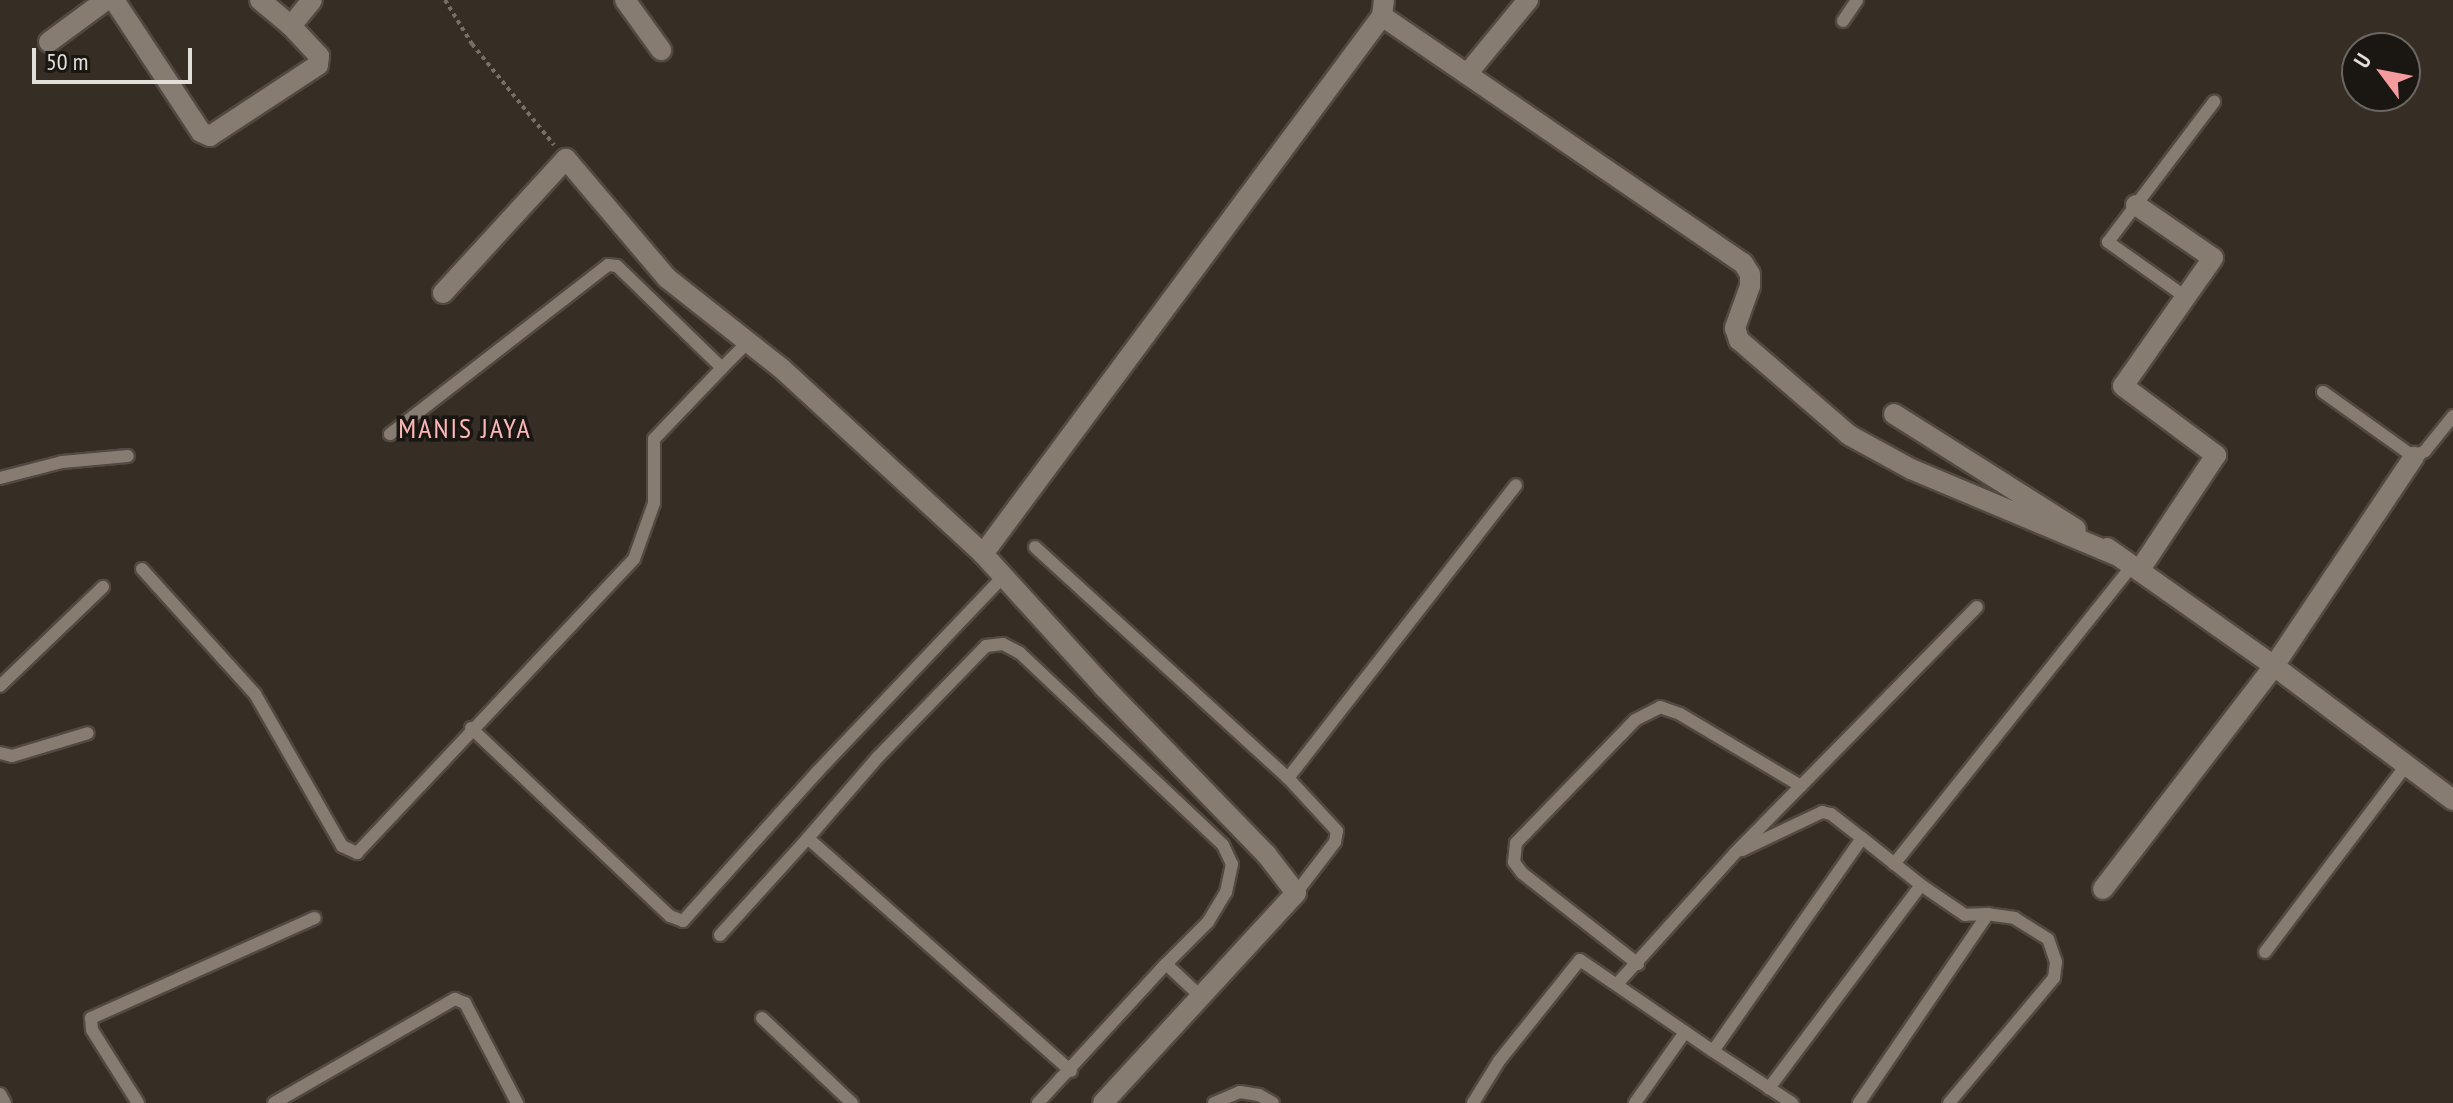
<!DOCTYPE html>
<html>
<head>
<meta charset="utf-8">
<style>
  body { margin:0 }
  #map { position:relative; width:2453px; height:1103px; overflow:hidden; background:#362d24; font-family:"PT Sans Narrow",sans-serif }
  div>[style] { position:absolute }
  .path>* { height:4px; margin-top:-2px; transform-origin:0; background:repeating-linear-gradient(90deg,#787068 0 4px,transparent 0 8px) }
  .roads { filter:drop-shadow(2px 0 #514942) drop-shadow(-2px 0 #514942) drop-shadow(0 2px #514942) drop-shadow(0 -2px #514942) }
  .lane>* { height:12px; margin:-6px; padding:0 6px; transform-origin:6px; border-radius:6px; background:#877c72 }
  .street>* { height:20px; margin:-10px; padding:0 10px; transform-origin:10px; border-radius:10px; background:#877c72 }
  span { translate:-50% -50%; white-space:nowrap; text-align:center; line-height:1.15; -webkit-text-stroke:7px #1a1612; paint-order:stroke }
  .quarter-label { font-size:28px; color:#fcb7b8; letter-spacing:2px }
  .north { position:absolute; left:2341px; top:32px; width:80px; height:80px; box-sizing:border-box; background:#1a1612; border:2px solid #6b6661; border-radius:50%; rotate:302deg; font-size:22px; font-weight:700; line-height:32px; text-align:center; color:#e4ded8 }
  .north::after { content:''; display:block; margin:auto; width:28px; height:36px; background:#f59b9e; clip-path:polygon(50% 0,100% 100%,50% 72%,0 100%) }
  .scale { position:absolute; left:32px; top:48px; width:160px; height:36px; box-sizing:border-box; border:4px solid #e4ded8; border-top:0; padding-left:10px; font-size:24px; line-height:28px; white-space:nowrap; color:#e4ded8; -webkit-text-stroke:6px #1a1612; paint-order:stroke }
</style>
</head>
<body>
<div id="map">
  <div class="path">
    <div style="left:445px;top:0;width:52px;rotate:58.5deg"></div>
    <div style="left:472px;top:44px;width:130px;rotate:50.9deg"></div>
  </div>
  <div class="roads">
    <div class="lane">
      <div style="left:1843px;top:21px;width:25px;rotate:-56deg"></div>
      <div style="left:2187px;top:298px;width:97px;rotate:-144.7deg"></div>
      <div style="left:2108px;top:242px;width:176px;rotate:-52.9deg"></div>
      <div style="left:722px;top:368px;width:37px;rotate:-45deg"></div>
      <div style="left:2323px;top:392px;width:112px;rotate:35.5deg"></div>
      <div style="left:2414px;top:457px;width:13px;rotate:-29deg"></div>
      <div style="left:2425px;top:451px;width:45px;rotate:-51.3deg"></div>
      <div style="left:0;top:478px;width:64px;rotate:-14.5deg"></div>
      <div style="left:62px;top:462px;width:66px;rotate:-5.2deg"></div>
      <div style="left:1035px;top:547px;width:343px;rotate:42.4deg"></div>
      <div style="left:1288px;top:778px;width:72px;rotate:47.2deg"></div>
      <div style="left:1337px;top:831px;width:11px;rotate:100deg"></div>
      <div style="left:1335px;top:842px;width:64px;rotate:127.4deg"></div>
      <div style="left:142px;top:569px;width:169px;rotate:47.9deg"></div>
      <div style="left:255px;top:694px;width:175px;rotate:60.2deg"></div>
      <div style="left:342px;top:846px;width:17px;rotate:25deg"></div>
      <div style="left:357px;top:853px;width:404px;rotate:-46.7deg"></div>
      <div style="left:634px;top:559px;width:59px;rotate:-70.3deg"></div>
      <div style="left:654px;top:503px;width:64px;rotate:-90deg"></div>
      <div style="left:654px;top:439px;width:98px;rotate:-46.2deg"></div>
      <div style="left:722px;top:368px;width:146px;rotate:-135.8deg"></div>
      <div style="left:617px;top:266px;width:9px;rotate:-174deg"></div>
      <div style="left:608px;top:265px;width:276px;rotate:142.2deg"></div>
      <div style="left:0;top:686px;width:143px;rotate:-43.9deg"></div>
      <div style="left:471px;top:728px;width:274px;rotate:43.4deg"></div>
      <div style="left:670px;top:916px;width:14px;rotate:21deg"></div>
      <div style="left:683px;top:921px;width:202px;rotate:-48deg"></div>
      <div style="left:818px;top:771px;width:269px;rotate:-46.4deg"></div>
      <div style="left:0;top:753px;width:12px;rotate:14deg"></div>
      <div style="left:12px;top:756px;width:79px;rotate:-16.8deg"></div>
      <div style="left:1288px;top:778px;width:371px;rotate:-52.1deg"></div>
      <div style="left:1742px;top:850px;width:89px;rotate:-25.4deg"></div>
      <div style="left:1822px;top:812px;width:9px;rotate:13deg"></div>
      <div style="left:1831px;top:814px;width:39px;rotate:38deg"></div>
      <div style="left:1894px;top:864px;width:381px;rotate:-51.4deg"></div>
      <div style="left:720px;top:935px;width:131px;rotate:-47.8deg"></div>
      <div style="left:2265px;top:952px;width:232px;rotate:-52.9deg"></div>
      <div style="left:1638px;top:964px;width:147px;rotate:-141.9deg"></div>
      <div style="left:1522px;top:873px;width:14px;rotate:-126deg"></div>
      <div style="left:1514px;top:862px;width:19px;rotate:-84deg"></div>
      <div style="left:1516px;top:843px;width:171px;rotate:-45.9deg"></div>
      <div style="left:1635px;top:720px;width:28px;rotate:-27deg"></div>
      <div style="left:1660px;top:707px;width:21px;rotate:19deg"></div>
      <div style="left:1680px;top:714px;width:141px;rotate:30.8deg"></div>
      <div style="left:1618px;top:983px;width:175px;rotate:-48deg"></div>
      <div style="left:1735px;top:853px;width:345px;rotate:-45.5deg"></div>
      <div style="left:762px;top:1018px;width:124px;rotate:43.4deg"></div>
      <div style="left:1713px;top:1051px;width:95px;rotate:33.4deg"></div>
      <div style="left:1071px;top:1071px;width:351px;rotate:-138.5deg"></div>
      <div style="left:808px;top:838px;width:107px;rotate:-49.2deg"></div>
      <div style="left:878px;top:757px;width:155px;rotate:-45.8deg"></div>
      <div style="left:986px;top:646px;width:17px;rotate:-7deg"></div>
      <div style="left:1003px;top:644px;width:19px;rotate:28deg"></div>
      <div style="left:1020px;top:653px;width:279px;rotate:43.4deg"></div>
      <div style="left:1223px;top:845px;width:21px;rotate:65deg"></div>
      <div style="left:1232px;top:864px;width:29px;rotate:102deg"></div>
      <div style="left:1226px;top:892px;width:35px;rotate:121deg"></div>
      <div style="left:1208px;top:922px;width:59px;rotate:135deg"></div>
      <div style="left:0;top:1094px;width:10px;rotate:61deg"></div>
      <div style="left:138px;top:1103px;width:86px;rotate:-122.2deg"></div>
      <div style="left:92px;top:1030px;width:12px;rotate:-95deg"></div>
      <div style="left:91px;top:1018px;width:245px;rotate:-24.1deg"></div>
      <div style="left:274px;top:1103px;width:209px;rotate:-29.9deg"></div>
      <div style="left:455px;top:999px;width:11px;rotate:22deg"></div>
      <div style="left:465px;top:1003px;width:113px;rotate:62.5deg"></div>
      <div style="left:1038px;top:1103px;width:189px;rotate:-47.4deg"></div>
      <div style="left:1166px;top:964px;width:47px;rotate:43.3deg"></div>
      <div style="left:1214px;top:1103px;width:28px;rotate:-23deg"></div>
      <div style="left:1240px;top:1092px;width:19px;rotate:9deg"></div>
      <div style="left:1259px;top:1095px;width:16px;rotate:30deg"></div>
      <div style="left:1473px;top:1103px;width:49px;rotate:-58.2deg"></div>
      <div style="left:1499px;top:1061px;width:129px;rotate:-51.3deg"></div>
      <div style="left:1580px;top:960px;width:161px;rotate:34.4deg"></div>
      <div style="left:1713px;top:1051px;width:260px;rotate:-55deg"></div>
      <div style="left:1862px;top:838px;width:75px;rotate:38.5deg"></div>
      <div style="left:1921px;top:885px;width:254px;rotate:126.8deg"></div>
      <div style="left:1635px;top:1103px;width:87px;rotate:-54.8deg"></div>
      <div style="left:1859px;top:1103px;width:229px;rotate:-55.7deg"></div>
      <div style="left:1988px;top:914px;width:23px;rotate:178deg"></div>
      <div style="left:1965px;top:915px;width:53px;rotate:-145.7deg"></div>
      <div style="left:1949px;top:1103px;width:163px;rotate:-50deg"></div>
      <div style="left:2054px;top:978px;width:16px;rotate:-83deg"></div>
      <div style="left:2056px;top:962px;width:24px;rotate:-109deg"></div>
      <div style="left:2048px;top:939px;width:39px;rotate:-148deg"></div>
      <div style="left:2015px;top:918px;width:27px;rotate:-172deg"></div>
    </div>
    <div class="street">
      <div style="left:114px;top:0;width:158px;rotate:56.6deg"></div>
      <div style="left:201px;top:132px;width:10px;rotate:24deg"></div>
      <div style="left:210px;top:136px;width:129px;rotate:-33.3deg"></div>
      <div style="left:318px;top:65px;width:9px;rotate:-84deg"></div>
      <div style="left:319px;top:56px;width:41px;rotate:-133deg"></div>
      <div style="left:260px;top:0;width:40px;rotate:40deg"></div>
      <div style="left:291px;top:26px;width:33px;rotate:-51deg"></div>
      <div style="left:625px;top:0;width:62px;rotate:54.2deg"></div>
      <div style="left:1382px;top:16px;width:437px;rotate:34.4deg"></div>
      <div style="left:1743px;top:263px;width:13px;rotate:58deg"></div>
      <div style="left:1750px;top:274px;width:12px;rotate:90deg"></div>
      <div style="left:1750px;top:286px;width:45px;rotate:109.7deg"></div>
      <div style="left:1735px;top:328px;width:13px;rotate:72deg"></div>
      <div style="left:1739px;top:340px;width:145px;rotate:40.8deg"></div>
      <div style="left:1849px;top:435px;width:71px;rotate:28.7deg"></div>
      <div style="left:1911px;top:469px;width:222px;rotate:22.8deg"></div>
      <div style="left:49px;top:42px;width:71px;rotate:-36.4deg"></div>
      <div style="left:1467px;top:74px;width:96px;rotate:-50.5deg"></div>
      <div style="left:2136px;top:205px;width:93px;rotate:34.5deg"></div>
      <div style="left:2213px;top:258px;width:156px;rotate:125.1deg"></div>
      <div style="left:2123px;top:386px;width:116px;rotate:36.6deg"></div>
      <div style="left:2216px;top:455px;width:139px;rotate:123.6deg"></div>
      <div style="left:443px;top:293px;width:182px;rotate:-47.5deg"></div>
      <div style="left:566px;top:159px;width:156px;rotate:49.7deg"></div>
      <div style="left:667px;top:278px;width:145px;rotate:38.3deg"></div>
      <div style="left:781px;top:368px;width:275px;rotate:42.6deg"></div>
      <div style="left:983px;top:554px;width:180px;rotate:47.7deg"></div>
      <div style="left:1104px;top:687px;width:233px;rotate:45.9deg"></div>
      <div style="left:1266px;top:854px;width:49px;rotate:52.4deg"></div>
      <div style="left:1296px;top:893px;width:285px;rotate:132.6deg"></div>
      <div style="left:1894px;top:414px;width:215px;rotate:32.3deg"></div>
      <div style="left:2107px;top:548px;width:204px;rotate:35.2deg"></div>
      <div style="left:2274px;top:666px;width:224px;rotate:36.8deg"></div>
      <div style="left:983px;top:554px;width:670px;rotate:-53.44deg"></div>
      <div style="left:1382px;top:16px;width:16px;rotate:-83deg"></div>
      <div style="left:2103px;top:889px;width:281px;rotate:-52.5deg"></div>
      <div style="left:2274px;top:666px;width:252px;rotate:-56.2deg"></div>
    </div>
  </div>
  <div class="quarter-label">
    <span style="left:465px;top:428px">MANIS JAYA</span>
  </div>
  <div class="north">U</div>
  <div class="scale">50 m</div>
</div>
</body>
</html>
